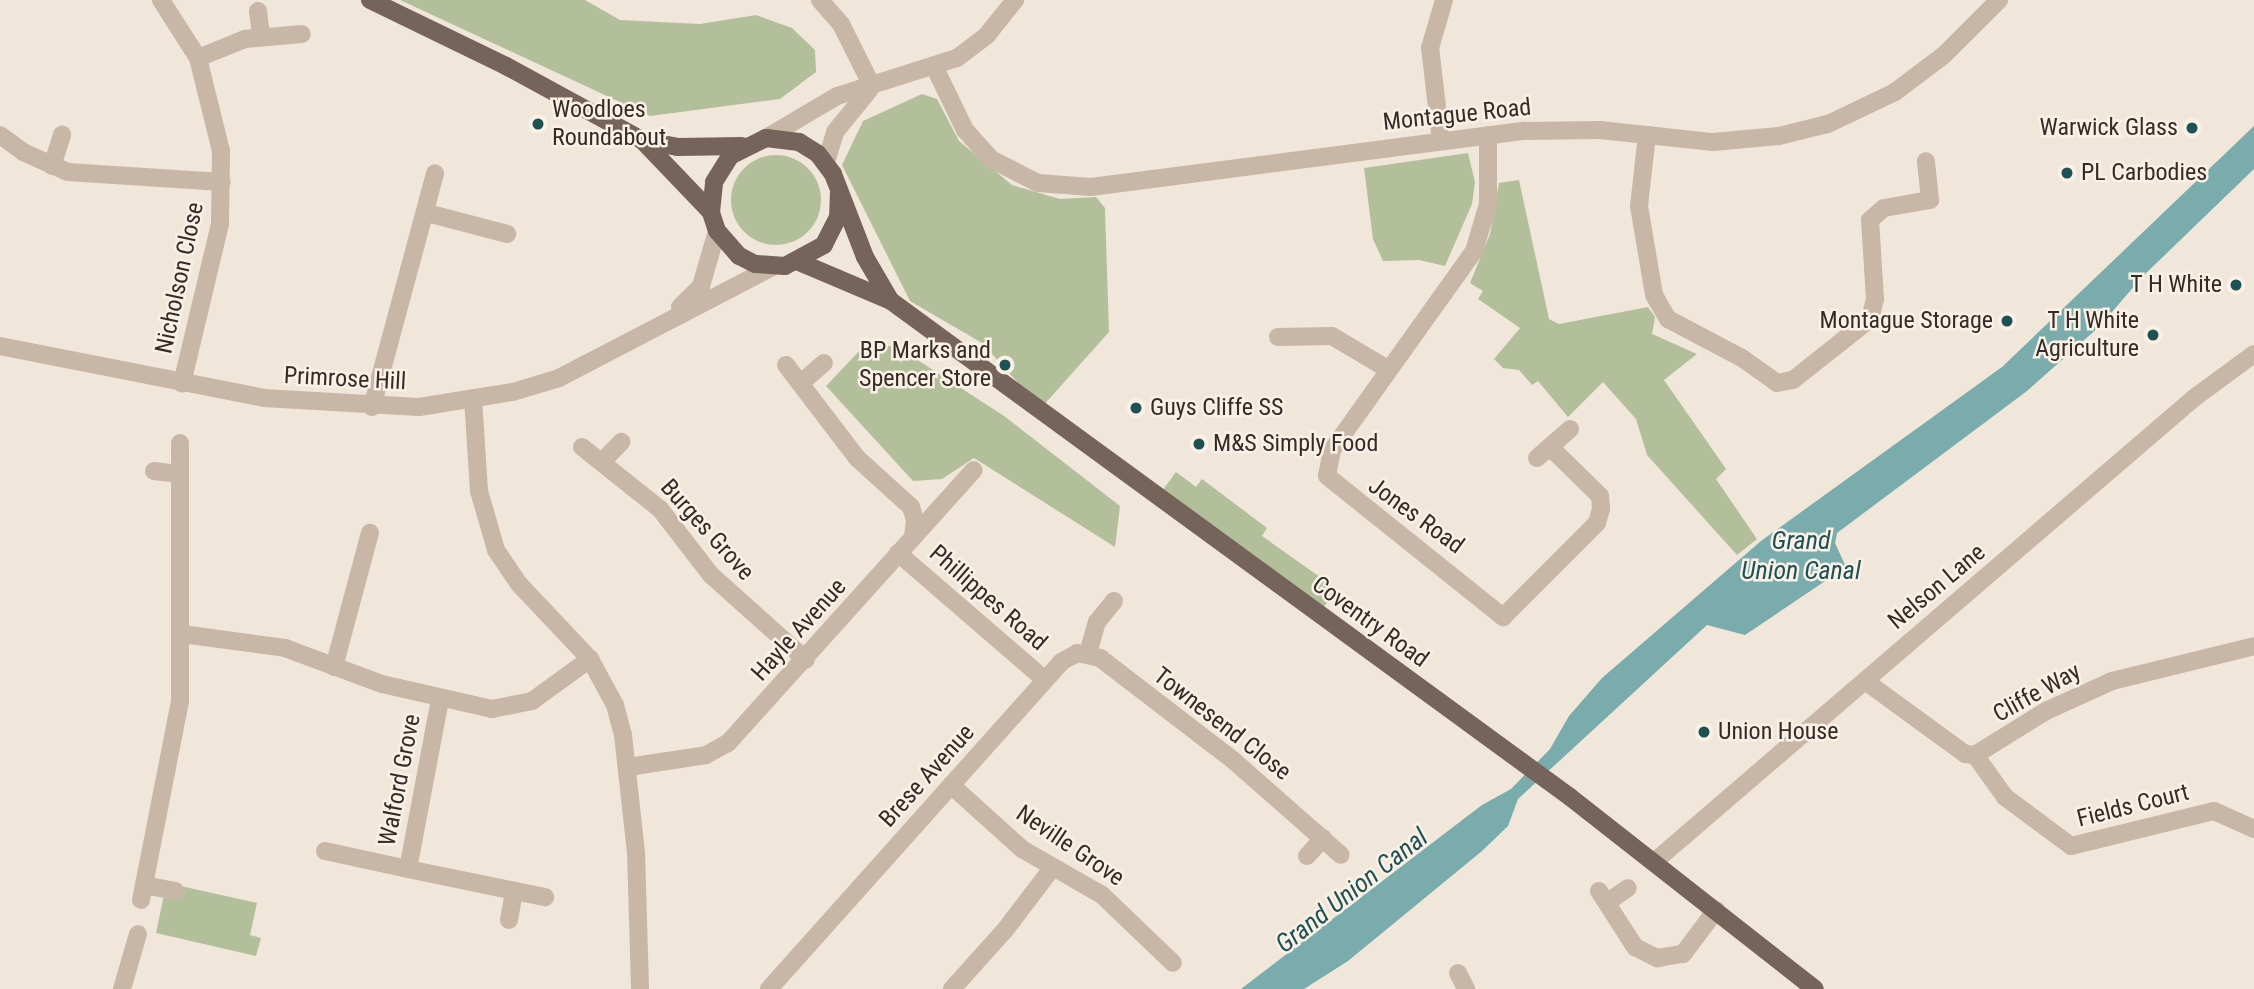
<!DOCTYPE html>
<html>
<head>
<meta charset="utf-8">
<style>
  body { margin:0 }
  #map { position:relative; width:2254px; height:989px; overflow:hidden; background:#f1e6da; font-family:"Roboto Condensed",sans-serif }
  div>[style] { position:absolute }
  .green>* { inset:0; background:#b3bf9b }
  .round { border-radius:50% }
  .water>* { inset:0; background:#7aabad }
  .minor>* { height:18px; margin:-9px; padding:0 9px; transform-origin:9px; border-radius:9px; background:#c8b6a7 }
  .tertiary>* { height:18px; margin:-9px; padding:0 9px; transform-origin:9px; border-radius:9px; background:#c8b6a7 }
  .primary>* { height:18px; margin:-9px; padding:0 9px; transform-origin:9px; border-radius:9px; background:#766359 }
  .dots>* { width:19px; height:19px; translate:-50% -50%; box-sizing:border-box; border:4px solid #f9f0e6; border-radius:50% }
  span { translate:-50% -50%; white-space:nowrap; text-align:center; line-height:1.15; -webkit-text-stroke:5px #f9f0e6; paint-order:stroke }
  .poi-label { font-size:24px; color:#352b27 }
  .left { translate:0 -50%; text-align:left }
  .right { translate:-100% -50%; text-align:right }
  .street-label { font-size:24px; color:#352b27 }
  .water-label { font-size:26px; color:#1e5155; font-style:italic }
</style>
</head>
<body>
<div id="map">
  <div class="green">
    <div style="clip-path:polygon(400px 0,585px 0,620px 20px,700px 24px,756px 15px,792px 28px,815px 50px,816px 72px,780px 99px,650px 116px)"></div>
    <div style="clip-path:polygon(922px 94px,937px 99px,959px 141px,1012px 185px,1060px 199px,1096px 197px,1105px 208px,1109px 332px,1041px 408px,982px 343px,910px 301px,842px 165px,863px 121px)"></div>
    <div style="clip-path:polygon(1468px 153px,1475px 182px,1472px 204px,1445px 266px,1419px 260px,1383px 261px,1373px 239px,1364px 168px)"></div>
    <div class="round" style="left:731px;top:155px;width:90px;height:90px"></div>
    <div style="clip-path:polygon(1519px 180px,1549px 319px,1559px 324px,1648px 307px,1655px 317px,1652px 334px,1697px 354px,1664px 380px,1726px 469px,1716px 479px,1757px 539px,1737px 555px,1647px 455px,1636px 419px,1603px 382px,1568px 417px,1538px 381px,1532px 385px,1519px 370px,1503px 368px,1494px 359px,1520px 328px,1478px 299px,1483px 291px,1470px 283px,1490px 234px,1499px 183px)"></div>
    <div style="clip-path:polygon(864px 346px,896px 346px,1004px 416px,1120px 506px,1115px 547px,974px 458px,942px 479px,913px 481px,826px 386px)"></div>
    <div style="clip-path:polygon(1176px 472px,1196px 487px,1202px 479px,1267px 528px,1262px 536px,1337px 589px,1318px 615px,1157px 498px)"></div>
    <div style="clip-path:polygon(176px 885px,257px 903px,250px 935px,261px 938px,256px 956px,156px 933px,164px 895px)"></div>
  </div>
  <div class="water">
    <div style="clip-path:polygon(2254px 126px,2254px 169px,2142px 277px,2100px 326px,2027px 391px,1837px 533px,1835px 543px,1846px 567px,1745px 635px,1707px 625px,1518px 799px,1508px 826px,1482px 851px,1348px 961px,1304px 989px,1241px 989px,1482px 805px,1511px 789px,1550px 749px,1569px 716px,1602px 678px,1761px 541px,2002px 367px)"></div>
  </div>
  <div class="minor">
    <div style="left:161px;top:0;width:69px;rotate:57.5deg"></div>
    <div style="left:198px;top:58px;width:96px;rotate:76.1deg"></div>
    <div style="left:221px;top:151px;width:73px;rotate:90.8deg"></div>
    <div style="left:220px;top:224px;width:164px;rotate:103.4deg"></div>
    <div style="left:820px;top:0;width:32px;rotate:49deg"></div>
    <div style="left:841px;top:24px;width:69px;rotate:63.4deg"></div>
    <div style="left:258px;top:11px;width:25px;rotate:83deg"></div>
    <div style="left:198px;top:58px;width:51px;rotate:-22deg"></div>
    <div style="left:245px;top:39px;width:57px;rotate:-5deg"></div>
    <div style="left:935px;top:68px;width:69px;rotate:64.2deg"></div>
    <div style="left:965px;top:130px;width:39px;rotate:48deg"></div>
    <div style="left:991px;top:159px;width:53px;rotate:27.1deg"></div>
    <div style="left:1038px;top:183px;width:53px;rotate:4.3deg"></div>
    <div style="left:1091px;top:187px;width:437px;rotate:-7.4deg"></div>
    <div style="left:1524px;top:131px;width:76px;rotate:-0.8deg"></div>
    <div style="left:1600px;top:130px;width:114px;rotate:6.1deg"></div>
    <div style="left:1713px;top:142px;width:66px;rotate:-5.2deg"></div>
    <div style="left:1779px;top:136px;width:50px;rotate:-13.8deg"></div>
    <div style="left:1828px;top:124px;width:74px;rotate:-25.5deg"></div>
    <div style="left:1895px;top:92px;width:61px;rotate:-37.1deg"></div>
    <div style="left:1944px;top:55px;width:78px;rotate:-45deg"></div>
    <div style="left:0;top:135px;width:29px;rotate:36deg"></div>
    <div style="left:23px;top:152px;width:49px;rotate:24deg"></div>
    <div style="left:68px;top:172px;width:154px;rotate:3.7deg"></div>
    <div style="left:1488px;top:135px;width:69px;rotate:90deg"></div>
    <div style="left:1488px;top:204px;width:49px;rotate:106.6deg"></div>
    <div style="left:1474px;top:251px;width:244px;rotate:125.5deg"></div>
    <div style="left:1332px;top:450px;width:26px;rotate:101deg"></div>
    <div style="left:1327px;top:476px;width:226px;rotate:38.7deg"></div>
    <div style="left:1503px;top:617px;width:133px;rotate:-45deg"></div>
    <div style="left:1597px;top:523px;width:15px;rotate:-74deg"></div>
    <div style="left:1601px;top:509px;width:13px;rotate:-94deg"></div>
    <div style="left:1600px;top:496px;width:70px;rotate:-135.6deg"></div>
    <div style="left:1647px;top:135px;width:71px;rotate:96.4deg"></div>
    <div style="left:1639px;top:206px;width:90px;rotate:80.4deg"></div>
    <div style="left:1654px;top:295px;width:28px;rotate:60deg"></div>
    <div style="left:1668px;top:319px;width:84px;rotate:27.8deg"></div>
    <div style="left:1742px;top:358px;width:43px;rotate:35.5deg"></div>
    <div style="left:1777px;top:383px;width:16px;rotate:-11deg"></div>
    <div style="left:1793px;top:380px;width:98px;rotate:-38.4deg"></div>
    <div style="left:1870px;top:319px;width:21px;rotate:-76deg"></div>
    <div style="left:1875px;top:299px;width:79px;rotate:-93.6deg"></div>
    <div style="left:1870px;top:220px;width:18px;rotate:-41deg"></div>
    <div style="left:1884px;top:208px;width:47px;rotate:-9.9deg"></div>
    <div style="left:1930px;top:200px;width:39px;rotate:-96deg"></div>
    <div style="left:1441px;top:141px;width:94px;rotate:-96.7deg"></div>
    <div style="left:1430px;top:48px;width:50px;rotate:-73.7deg"></div>
    <div style="left:52px;top:166px;width:33px;rotate:-72deg"></div>
    <div style="left:427px;top:213px;width:83px;rotate:14.7deg"></div>
    <div style="left:1278px;top:337px;width:54px;rotate:-1.1deg"></div>
    <div style="left:1332px;top:336px;width:66px;rotate:30.8deg"></div>
    <div style="left:786px;top:365px;width:117px;rotate:52.6deg"></div>
    <div style="left:857px;top:458px;width:73px;rotate:42.2deg"></div>
    <div style="left:911px;top:507px;width:14px;rotate:73deg"></div>
    <div style="left:915px;top:520px;width:16px;rotate:97deg"></div>
    <div style="left:802px;top:382px;width:29px;rotate:-41deg"></div>
    <div style="left:473px;top:398px;width:93px;rotate:86.3deg"></div>
    <div style="left:479px;top:491px;width:61px;rotate:73.9deg"></div>
    <div style="left:496px;top:550px;width:41px;rotate:55.9deg"></div>
    <div style="left:519px;top:584px;width:103px;rotate:46.6deg"></div>
    <div style="left:590px;top:659px;width:52px;rotate:61.5deg"></div>
    <div style="left:615px;top:705px;width:31px;rotate:75deg"></div>
    <div style="left:623px;top:735px;width:118px;rotate:83.7deg"></div>
    <div style="left:636px;top:852px;width:137px;rotate:88.3deg"></div>
    <div style="left:372px;top:407px;width:242px;rotate:-74.9deg"></div>
    <div style="left:582px;top:447px;width:100px;rotate:38.5deg"></div>
    <div style="left:660px;top:509px;width:83px;rotate:52.3deg"></div>
    <div style="left:711px;top:575px;width:127px;rotate:41.8deg"></div>
    <div style="left:1537px;top:458px;width:44px;rotate:-41.3deg"></div>
    <div style="left:602px;top:462px;width:28px;rotate:-46deg"></div>
    <div style="left:154px;top:471px;width:26px;rotate:7deg"></div>
    <div style="left:898px;top:553px;width:194px;rotate:40.8deg"></div>
    <div style="left:182px;top:634px;width:104px;rotate:7.7deg"></div>
    <div style="left:285px;top:648px;width:103px;rotate:20.4deg"></div>
    <div style="left:382px;top:684px;width:113px;rotate:12.8deg"></div>
    <div style="left:492px;top:709px;width:41px;rotate:-11.3deg"></div>
    <div style="left:532px;top:701px;width:72px;rotate:-35.9deg"></div>
    <div style="left:1088px;top:653px;width:32px;rotate:-74deg"></div>
    <div style="left:1097px;top:622px;width:27px;rotate:-51deg"></div>
    <div style="left:334px;top:667px;width:139px;rotate:-75deg"></div>
    <div style="left:1865px;top:681px;width:124px;rotate:36.1deg"></div>
    <div style="left:1965px;top:754px;width:10px;rotate:6deg"></div>
    <div style="left:1975px;top:755px;width:84px;rotate:-31.8deg"></div>
    <div style="left:2046px;top:711px;width:72px;rotate:-24.4deg"></div>
    <div style="left:2112px;top:681px;width:146px;rotate:-13.8deg"></div>
    <div style="left:1975px;top:755px;width:52px;rotate:54.5deg"></div>
    <div style="left:2005px;top:797px;width:82px;rotate:36.6deg"></div>
    <div style="left:2071px;top:846px;width:147px;rotate:-13.8deg"></div>
    <div style="left:2214px;top:811px;width:44px;rotate:24.2deg"></div>
    <div style="left:628px;top:767px;width:79px;rotate:-8.7deg"></div>
    <div style="left:706px;top:755px;width:25px;rotate:-29deg"></div>
    <div style="left:728px;top:743px;width:367px;rotate:-48deg"></div>
    <div style="left:951px;top:785px;width:96px;rotate:42deg"></div>
    <div style="left:1022px;top:849px;width:92px;rotate:29.9deg"></div>
    <div style="left:1102px;top:895px;width:98px;rotate:43.8deg"></div>
    <div style="left:325px;top:851px;width:85px;rotate:12.2deg"></div>
    <div style="left:408px;top:869px;width:173px;rotate:-79.3deg"></div>
    <div style="left:1307px;top:856px;width:24px;rotate:-48deg"></div>
    <div style="left:1654px;top:862px;width:712px;rotate:-40.67deg"></div>
    <div style="left:2194px;top:398px;width:74px;rotate:-36.3deg"></div>
    <div style="left:408px;top:869px;width:140px;rotate:11.6deg"></div>
    <div style="left:144px;top:885px;width:32px;rotate:11deg"></div>
    <div style="left:1599px;top:891px;width:67px;rotate:57.3deg"></div>
    <div style="left:1635px;top:947px;width:25px;rotate:27deg"></div>
    <div style="left:1657px;top:958px;width:26px;rotate:-9deg"></div>
    <div style="left:1683px;top:954px;width:55px;rotate:-53.1deg"></div>
    <div style="left:141px;top:900px;width:202px;rotate:-78.9deg"></div>
    <div style="left:180px;top:702px;width:259px;rotate:-90deg"></div>
    <div style="left:1608px;top:902px;width:24px;rotate:-35deg"></div>
    <div style="left:509px;top:920px;width:29px;rotate:-80deg"></div>
    <div style="left:1458px;top:973px;width:18px;rotate:63deg"></div>
    <div style="left:122px;top:989px;width:57px;rotate:-73.8deg"></div>
    <div style="left:769px;top:989px;width:438px;rotate:-48.2deg"></div>
    <div style="left:1061px;top:662px;width:18px;rotate:-29deg"></div>
    <div style="left:1077px;top:653px;width:24px;rotate:12deg"></div>
    <div style="left:1100px;top:658px;width:169px;rotate:37.5deg"></div>
    <div style="left:1234px;top:761px;width:142px;rotate:41.3deg"></div>
    <div style="left:952px;top:989px;width:79px;rotate:-48.1deg"></div>
    <div style="left:1005px;top:930px;width:79px;rotate:-52.7deg"></div>
  </div>
  <div class="tertiary">
    <div style="left:766px;top:138px;width:82px;rotate:-30.6deg"></div>
    <div style="left:837px;top:96px;width:126px;rotate:-17.6deg"></div>
    <div style="left:957px;top:58px;width:38px;rotate:-37deg"></div>
    <div style="left:987px;top:35px;width:45px;rotate:-51.3deg"></div>
    <div style="left:826px;top:162px;width:31px;rotate:-73deg"></div>
    <div style="left:835px;top:132px;width:55px;rotate:-50.9deg"></div>
    <div style="left:680px;top:307px;width:30px;rotate:-45deg"></div>
    <div style="left:701px;top:286px;width:57px;rotate:-73.8deg"></div>
    <div style="left:0;top:346px;width:269px;rotate:11.1deg"></div>
    <div style="left:264px;top:398px;width:155px;rotate:3.3deg"></div>
    <div style="left:419px;top:407px;width:95px;rotate:-9.1deg"></div>
    <div style="left:513px;top:392px;width:48px;rotate:-16.9deg"></div>
    <div style="left:559px;top:378px;width:240px;rotate:-27.5deg"></div>
  </div>
  <div class="primary">
    <div style="left:370px;top:0;width:151px;rotate:25.9deg"></div>
    <div style="left:506px;top:66px;width:155px;rotate:28.6deg"></div>
    <div style="left:642px;top:140px;width:37px;rotate:11deg"></div>
    <div style="left:678px;top:147px;width:64px;rotate:-0.9deg"></div>
    <div style="left:642px;top:140px;width:100px;rotate:46.2deg"></div>
    <div style="left:839px;top:191px;width:26px;rotate:92deg"></div>
    <div style="left:838px;top:217px;width:31px;rotate:117deg"></div>
    <div style="left:824px;top:245px;width:44px;rotate:151.7deg"></div>
    <div style="left:785px;top:266px;width:30px;rotate:-176deg"></div>
    <div style="left:755px;top:264px;width:18px;rotate:-153deg"></div>
    <div style="left:739px;top:256px;width:33px;rotate:-131deg"></div>
    <div style="left:717px;top:231px;width:20px;rotate:-108deg"></div>
    <div style="left:711px;top:212px;width:30px;rotate:-84deg"></div>
    <div style="left:714px;top:182px;width:31px;rotate:-58deg"></div>
    <div style="left:730px;top:156px;width:40px;rotate:-26.6deg"></div>
    <div style="left:766px;top:138px;width:33px;rotate:7deg"></div>
    <div style="left:799px;top:142px;width:22px;rotate:32deg"></div>
    <div style="left:818px;top:154px;width:25px;rotate:53deg"></div>
    <div style="left:833px;top:174px;width:89px;rotate:68.9deg"></div>
    <div style="left:865px;top:257px;width:48px;rotate:59.7deg"></div>
    <div style="left:799px;top:262px;width:100px;rotate:23deg"></div>
    <div style="left:891px;top:301px;width:841px;rotate:36.15deg"></div>
    <div style="left:1570px;top:797px;width:311px;rotate:38.1deg"></div>
  </div>
  <div class="dots">
    <div style="left:538px;top:124px;background:#1e5155"></div>
    <div style="left:2192px;top:128px;background:#1e5155"></div>
    <div style="left:2067px;top:173px;background:#1e5155"></div>
    <div style="left:2236px;top:285px;background:#1e5155"></div>
    <div style="left:2007px;top:321px;background:#1e5155"></div>
    <div style="left:2153px;top:335px;background:#1e5155"></div>
    <div style="left:1005px;top:365px;background:#1e5155"></div>
    <div style="left:1136px;top:408px;background:#1e5155"></div>
    <div style="left:1199px;top:444px;background:#1e5155"></div>
    <div style="left:1704px;top:732px;background:#1e5155"></div>
  </div>
  <div class="poi-label">
    <span class="left" style="left:552px;top:124px">Woodloes<br>Roundabout</span>
    <span class="right" style="left:2178px;top:128px">Warwick Glass</span>
    <span class="left" style="left:2081px;top:173px">PL Carbodies</span>
    <span class="right" style="left:2222px;top:285px">T H White</span>
    <span class="right" style="left:1993px;top:321px">Montague Storage</span>
    <span class="right" style="left:2139px;top:335px">T H White<br>Agriculture</span>
    <span class="right" style="left:991px;top:365px">BP Marks and<br>Spencer Store</span>
    <span class="left" style="left:1150px;top:408px">Guys Cliffe SS</span>
    <span class="left" style="left:1213px;top:444px">M&amp;S Simply Food</span>
    <span class="left" style="left:1718px;top:732px">Union House</span>
  </div>
  <div class="street-label">
    <span style="left:1457px;top:115px;rotate:-6deg">Montague Road</span>
    <span style="left:180px;top:278px;rotate:-78deg">Nicholson Close</span>
    <span style="left:345px;top:379px;rotate:3deg">Primrose Hill</span>
    <span style="left:1416px;top:516px;rotate:36deg">Jones Road</span>
    <span style="left:707px;top:530px;rotate:48deg">Burges Grove</span>
    <span style="left:1937px;top:587px;rotate:-40deg">Nelson Lane</span>
    <span style="left:988px;top:598px;rotate:41deg">Phillippes Road</span>
    <span style="left:1370px;top:622px;rotate:36deg">Coventry Road</span>
    <span style="left:799px;top:630px;rotate:-48deg">Hayle Avenue</span>
    <span style="left:2037px;top:693px;rotate:-29deg">Cliffe Way</span>
    <span style="left:1222px;top:724px;rotate:38deg">Townesend Close</span>
    <span style="left:927px;top:776px;rotate:-48deg">Brese Avenue</span>
    <span style="left:400px;top:780px;rotate:-79deg">Walford Grove</span>
    <span style="left:2133px;top:806px;rotate:-14deg">Fields Court</span>
    <span style="left:1070px;top:846px;rotate:34deg">Neville Grove</span>
  </div>
  <div class="water-label">
    <span style="left:1801px;top:556px">Grand<br>Union Canal</span>
    <span style="left:1352px;top:891px;rotate:-38deg">Grand Union Canal</span>
  </div>
</div>
</body>
</html>
